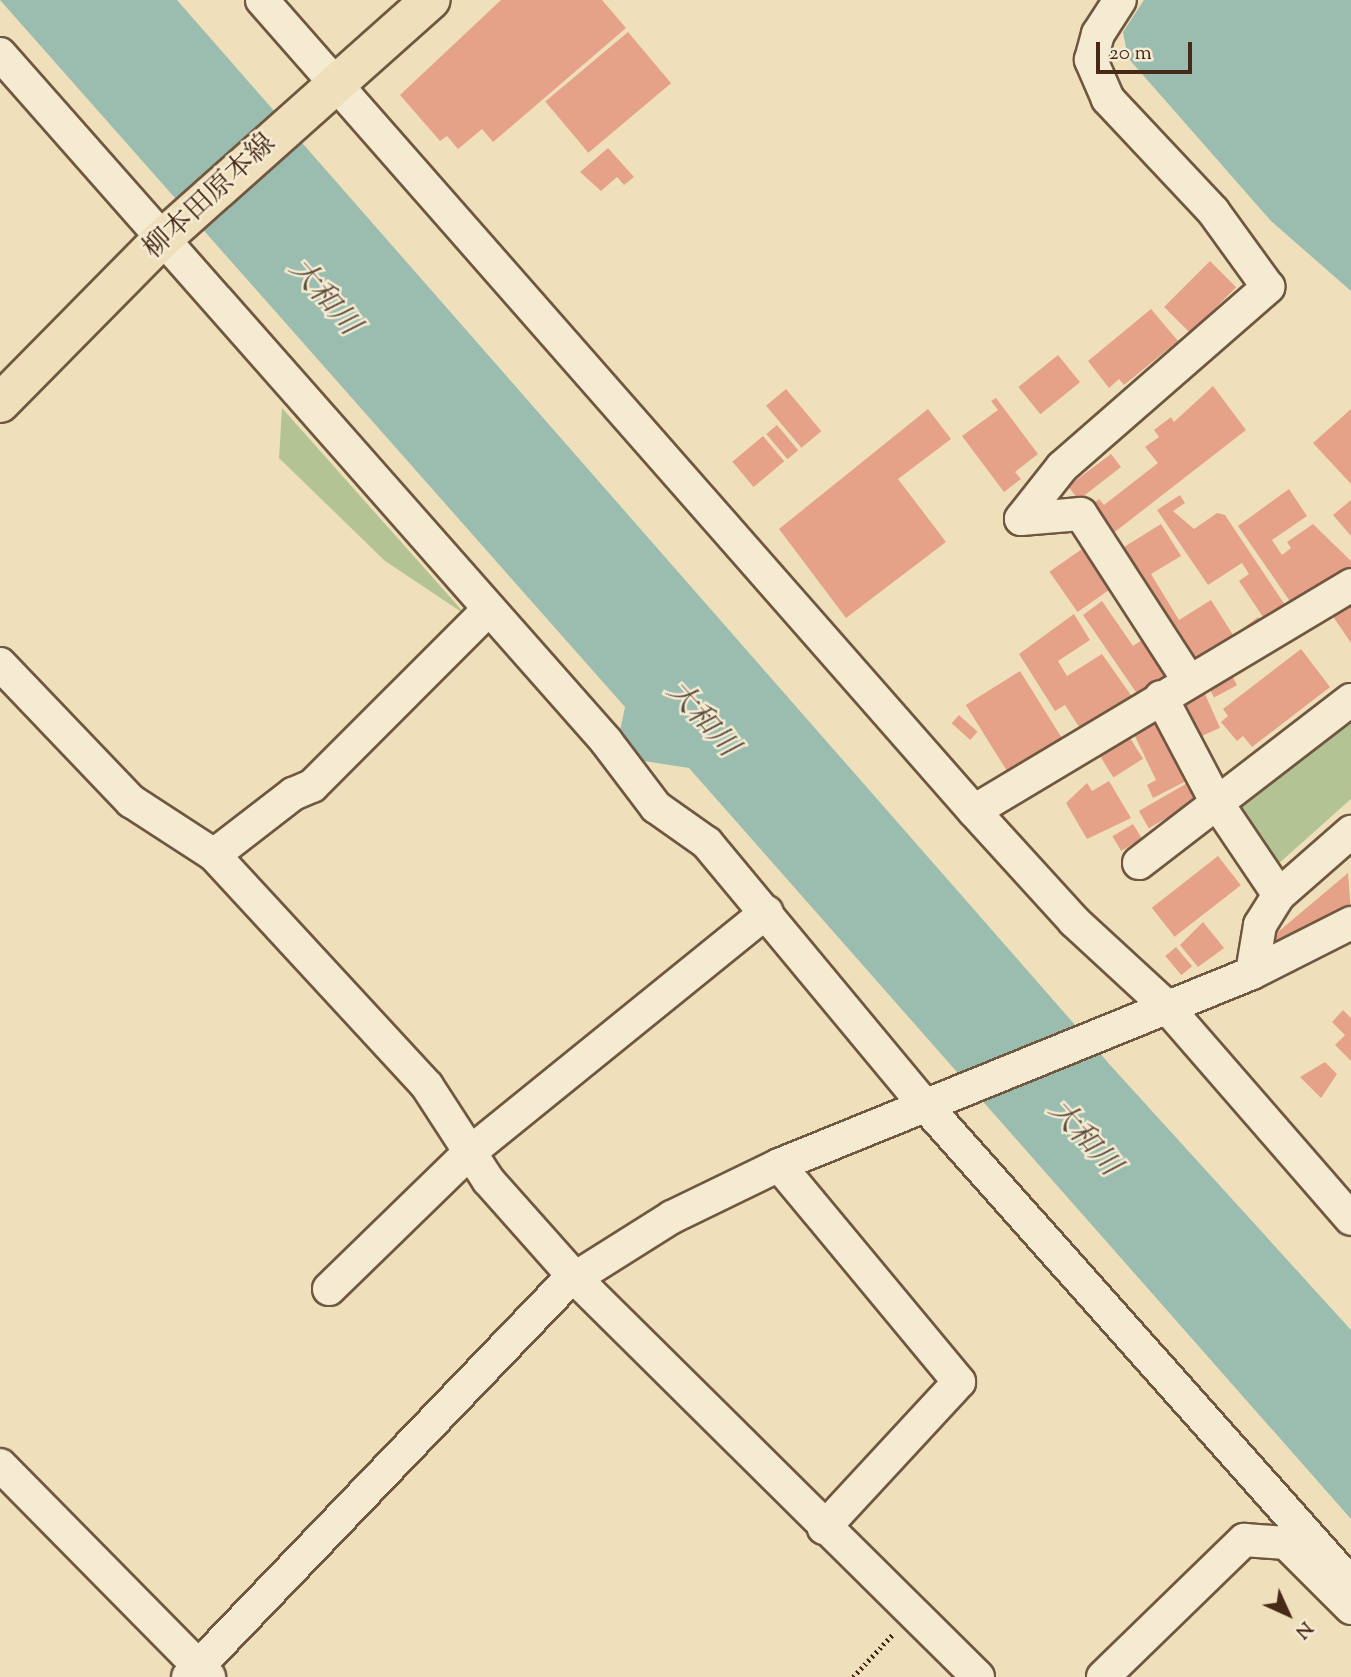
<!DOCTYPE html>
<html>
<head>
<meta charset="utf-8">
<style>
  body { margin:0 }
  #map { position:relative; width:1351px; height:1677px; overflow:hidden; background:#efe0bb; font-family:"Sorts Mill Goudy","Noto Serif JP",serif }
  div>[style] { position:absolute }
  .green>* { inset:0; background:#b4c394 }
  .water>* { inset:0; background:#9abdaf }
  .building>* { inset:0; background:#e5a289; transform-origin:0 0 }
  .path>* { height:4.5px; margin-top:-2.25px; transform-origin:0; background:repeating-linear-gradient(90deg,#462917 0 2px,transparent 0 5.5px) }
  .roads { filter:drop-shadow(2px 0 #705740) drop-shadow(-2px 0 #705740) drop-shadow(0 2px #705740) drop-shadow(0 -2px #705740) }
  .minor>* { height:32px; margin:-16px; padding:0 16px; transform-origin:16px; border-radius:16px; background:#f5ebd3 }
  .major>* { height:38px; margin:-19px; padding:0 19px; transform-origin:19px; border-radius:19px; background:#efe0bb }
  span { translate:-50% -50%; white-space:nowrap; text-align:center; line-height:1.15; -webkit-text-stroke:5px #f5ebd3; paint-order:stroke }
  .street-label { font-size:28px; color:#462917 }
  .water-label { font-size:30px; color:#5b4e3d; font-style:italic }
  .north { position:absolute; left:1253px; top:1579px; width:70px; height:70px; -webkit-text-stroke:5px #f5ebd3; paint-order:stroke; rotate:135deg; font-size:19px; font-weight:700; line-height:28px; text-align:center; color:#462917 }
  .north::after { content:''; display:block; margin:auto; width:24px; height:32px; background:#462917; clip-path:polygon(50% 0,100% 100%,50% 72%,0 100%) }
  .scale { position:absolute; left:1096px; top:42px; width:96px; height:32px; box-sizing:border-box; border:4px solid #462917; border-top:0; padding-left:9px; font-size:21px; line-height:24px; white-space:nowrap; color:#462917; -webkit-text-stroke:5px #f5ebd3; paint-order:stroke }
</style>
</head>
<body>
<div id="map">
  <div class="green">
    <div style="clip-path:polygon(282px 408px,466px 615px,385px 561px,279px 458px)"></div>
    <div style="clip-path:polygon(1351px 706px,1351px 799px,1277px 865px,1229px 804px)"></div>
  </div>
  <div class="water">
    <div style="clip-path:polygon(0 0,177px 0,1111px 1066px,1351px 1330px,1351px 1519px,689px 768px,644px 761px,620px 731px,625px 707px)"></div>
    <div style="clip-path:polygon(1144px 0,1351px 0,1351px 291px,1271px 221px,1128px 58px,1123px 32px)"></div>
  </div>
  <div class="building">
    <div style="clip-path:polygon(501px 0,602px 0,626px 28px,493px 142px,482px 129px,458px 149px,447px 136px,440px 141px,400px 95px)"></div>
    <div style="left:628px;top:32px;width:67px;height:108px;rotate:50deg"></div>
    <div style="clip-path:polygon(608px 148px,634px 177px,624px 185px,617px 177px,601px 191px,580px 172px)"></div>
    <div style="left:1210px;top:261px;width:37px;height:65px;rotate:45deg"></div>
    <div style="clip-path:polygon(1151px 309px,1178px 341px,1124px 385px,1119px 379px,1109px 388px,1088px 361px)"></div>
    <div style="left:1058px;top:355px;width:35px;height:51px;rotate:51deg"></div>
    <div style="clip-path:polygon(1213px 386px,1246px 430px,1107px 538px,1068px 486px,1111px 454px,1121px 467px,1085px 495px,1092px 505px,1099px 499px,1104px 505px,1158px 463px,1145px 447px,1159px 437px,1154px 430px,1171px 417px,1174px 422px)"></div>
    <div style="left:786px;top:389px;width:55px;height:26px;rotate:50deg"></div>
    <div style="clip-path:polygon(996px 398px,1038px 454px,1015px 472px,1021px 479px,1004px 492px,962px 436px,998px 410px,991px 401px)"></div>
    <div style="clip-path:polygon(928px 409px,951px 439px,898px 479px,946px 542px,846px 618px,779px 529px)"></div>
    <div style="clip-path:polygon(1351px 409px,1351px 484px,1313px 443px)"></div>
    <div style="left:777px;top:425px;width:33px;height:14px;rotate:50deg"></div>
    <div style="left:763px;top:436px;width:33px;height:40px;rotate:50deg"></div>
    <div style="clip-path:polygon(1289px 489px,1307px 516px,1272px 540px,1282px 555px,1291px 548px,1287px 542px,1313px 524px,1351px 561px,1351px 567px,1294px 607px,1238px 526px)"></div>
    <div style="clip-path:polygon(1180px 495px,1185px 503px,1173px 511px,1194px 529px,1217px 513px,1225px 515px,1291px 614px,1273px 626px,1263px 617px,1239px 581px,1249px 574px,1242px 563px,1208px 585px,1157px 510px)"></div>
    <div style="clip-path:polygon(1351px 500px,1351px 536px,1333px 515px)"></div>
    <div style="clip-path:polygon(1161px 524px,1181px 556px,1151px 574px,1179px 620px,1211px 600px,1235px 638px,1193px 675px,1116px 552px)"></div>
    <div style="left:1092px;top:542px;width:49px;height:52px;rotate:55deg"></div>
    <div style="clip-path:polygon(1351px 597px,1351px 643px,1330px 612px)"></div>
    <div style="clip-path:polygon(1102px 601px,1133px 646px,1152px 633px,1179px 671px,1140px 698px,1083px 615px)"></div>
    <div style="clip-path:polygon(1074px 614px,1090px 640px,1058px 661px,1067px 676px,1102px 654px,1133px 698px,1081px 730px,1065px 705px,1055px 711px,1019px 654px)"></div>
    <div style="left:1258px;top:617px;width:15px;height:24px;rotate:53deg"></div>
    <div style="clip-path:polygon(1301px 649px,1330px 687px,1252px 747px,1243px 736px,1237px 741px,1221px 722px,1228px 716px,1223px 709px)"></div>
    <div style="left:1020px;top:671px;width:79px;height:64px;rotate:58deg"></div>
    <div style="left:1230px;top:672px;width:15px;height:26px;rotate:62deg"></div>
    <div style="left:1205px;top:694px;width:37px;height:26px;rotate:66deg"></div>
    <div style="clip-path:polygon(1167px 712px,1198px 775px,1153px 798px,1147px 785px,1156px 780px,1132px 730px)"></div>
    <div style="left:959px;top:715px;width:25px;height:11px;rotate:42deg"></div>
    <div style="left:1125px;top:730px;width:34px;height:35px;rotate:58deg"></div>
    <div style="left:1196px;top:778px;width:20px;height:66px;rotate:60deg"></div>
    <div style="clip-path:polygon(1109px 781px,1131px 818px,1087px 839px,1066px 803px,1087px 783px,1092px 791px)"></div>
    <div style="left:1133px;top:824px;width:17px;height:24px;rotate:59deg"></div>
    <div style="left:1218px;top:856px;width:37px;height:84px;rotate:52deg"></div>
    <div style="clip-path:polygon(1348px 873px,1351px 911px,1284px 955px,1272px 937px)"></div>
    <div style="clip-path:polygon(1203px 922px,1224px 948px,1198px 967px,1180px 945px)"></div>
    <div style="left:1176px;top:947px;width:25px;height:14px;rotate:50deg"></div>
    <div style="clip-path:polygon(1343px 1010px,1351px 1018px,1351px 1061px,1335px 1045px,1345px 1035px,1332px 1022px)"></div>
    <div style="clip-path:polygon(1325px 1062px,1337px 1074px,1321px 1098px,1300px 1077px)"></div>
  </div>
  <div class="path">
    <div style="left:853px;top:1677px;width:59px;rotate:-47.1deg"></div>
  </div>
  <div class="roads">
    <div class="minor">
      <div style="left:262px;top:0;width:1079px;rotate:48.72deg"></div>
      <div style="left:974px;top:811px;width:149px;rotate:47.7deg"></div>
      <div style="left:1074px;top:921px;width:125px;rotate:42.7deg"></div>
      <div style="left:1166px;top:1006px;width:282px;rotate:49deg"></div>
      <div style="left:0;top:54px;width:916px;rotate:48.58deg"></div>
      <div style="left:606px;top:741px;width:83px;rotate:52.9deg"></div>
      <div style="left:656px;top:807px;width:62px;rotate:35.2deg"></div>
      <div style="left:707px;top:843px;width:339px;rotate:50.3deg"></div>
      <div style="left:924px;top:1104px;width:642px;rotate:48.34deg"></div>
      <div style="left:1021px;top:519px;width:66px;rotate:-51.7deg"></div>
      <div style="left:1062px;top:467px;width:274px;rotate:-41.1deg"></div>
      <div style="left:1268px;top:287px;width:94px;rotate:-125.9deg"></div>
      <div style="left:1213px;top:211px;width:154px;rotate:-133.2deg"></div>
      <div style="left:1108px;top:99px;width:43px;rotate:-113.6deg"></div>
      <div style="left:1091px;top:60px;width:27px;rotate:-75deg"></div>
      <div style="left:1098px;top:34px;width:40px;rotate:-57.1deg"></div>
      <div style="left:1021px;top:519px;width:60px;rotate:-4.8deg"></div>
      <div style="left:1081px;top:514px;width:199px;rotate:57.1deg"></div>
      <div style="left:0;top:664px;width:190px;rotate:46.3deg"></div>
      <div style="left:131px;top:801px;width:99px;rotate:33deg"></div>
      <div style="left:214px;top:855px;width:314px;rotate:47.3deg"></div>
      <div style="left:427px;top:1086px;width:112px;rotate:57deg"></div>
      <div style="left:488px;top:1180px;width:131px;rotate:48.4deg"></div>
      <div style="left:575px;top:1278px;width:567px;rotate:44.71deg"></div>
      <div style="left:1161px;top:697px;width:120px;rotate:62.2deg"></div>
      <div style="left:1217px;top:803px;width:111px;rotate:56deg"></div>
      <div style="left:974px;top:811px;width:440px;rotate:-30.9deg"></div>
      <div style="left:214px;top:855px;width:100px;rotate:-37.7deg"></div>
      <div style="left:293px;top:794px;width:21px;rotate:-23deg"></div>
      <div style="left:312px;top:786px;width:246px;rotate:-45deg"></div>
      <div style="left:1139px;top:863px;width:267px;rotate:-37.6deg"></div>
      <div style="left:1252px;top:973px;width:49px;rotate:-80.5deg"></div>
      <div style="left:1260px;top:925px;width:36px;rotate:-58deg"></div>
      <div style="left:1279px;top:895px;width:96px;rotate:-41.2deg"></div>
      <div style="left:779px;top:1165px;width:282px;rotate:50.3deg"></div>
      <div style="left:959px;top:1382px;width:199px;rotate:132.8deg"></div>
      <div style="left:329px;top:1289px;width:195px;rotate:-44.2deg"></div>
      <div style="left:469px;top:1153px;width:383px;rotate:-39deg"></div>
      <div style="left:0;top:1465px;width:298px;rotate:45.4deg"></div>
      <div style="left:188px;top:1677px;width:543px;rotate:-46.19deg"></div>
      <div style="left:564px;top:1285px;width:128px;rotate:-32.2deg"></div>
      <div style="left:672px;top:1217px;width:119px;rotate:-25.9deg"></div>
      <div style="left:779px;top:1165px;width:510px;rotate:-22.09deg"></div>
      <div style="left:1252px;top:973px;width:111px;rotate:-26.8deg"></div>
      <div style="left:1103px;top:1677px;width:197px;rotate:-44.2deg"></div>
      <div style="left:1244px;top:1540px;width:42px;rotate:4.1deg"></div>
      <div style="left:1286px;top:1543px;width:92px;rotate:45deg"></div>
    </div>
    <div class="major">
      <div style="left:0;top:403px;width:229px;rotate:-45.4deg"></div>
      <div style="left:161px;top:240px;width:361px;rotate:-41.7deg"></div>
    </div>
  </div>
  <div class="street-label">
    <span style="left:210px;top:197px;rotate:-43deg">柳本田原本線</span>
  </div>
  <div class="water-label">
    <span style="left:323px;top:298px;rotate:49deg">大和川</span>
    <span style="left:701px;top:720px;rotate:48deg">大和川</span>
    <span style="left:1083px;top:1139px;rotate:48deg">大和川</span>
  </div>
  <div class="north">N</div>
  <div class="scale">20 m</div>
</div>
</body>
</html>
